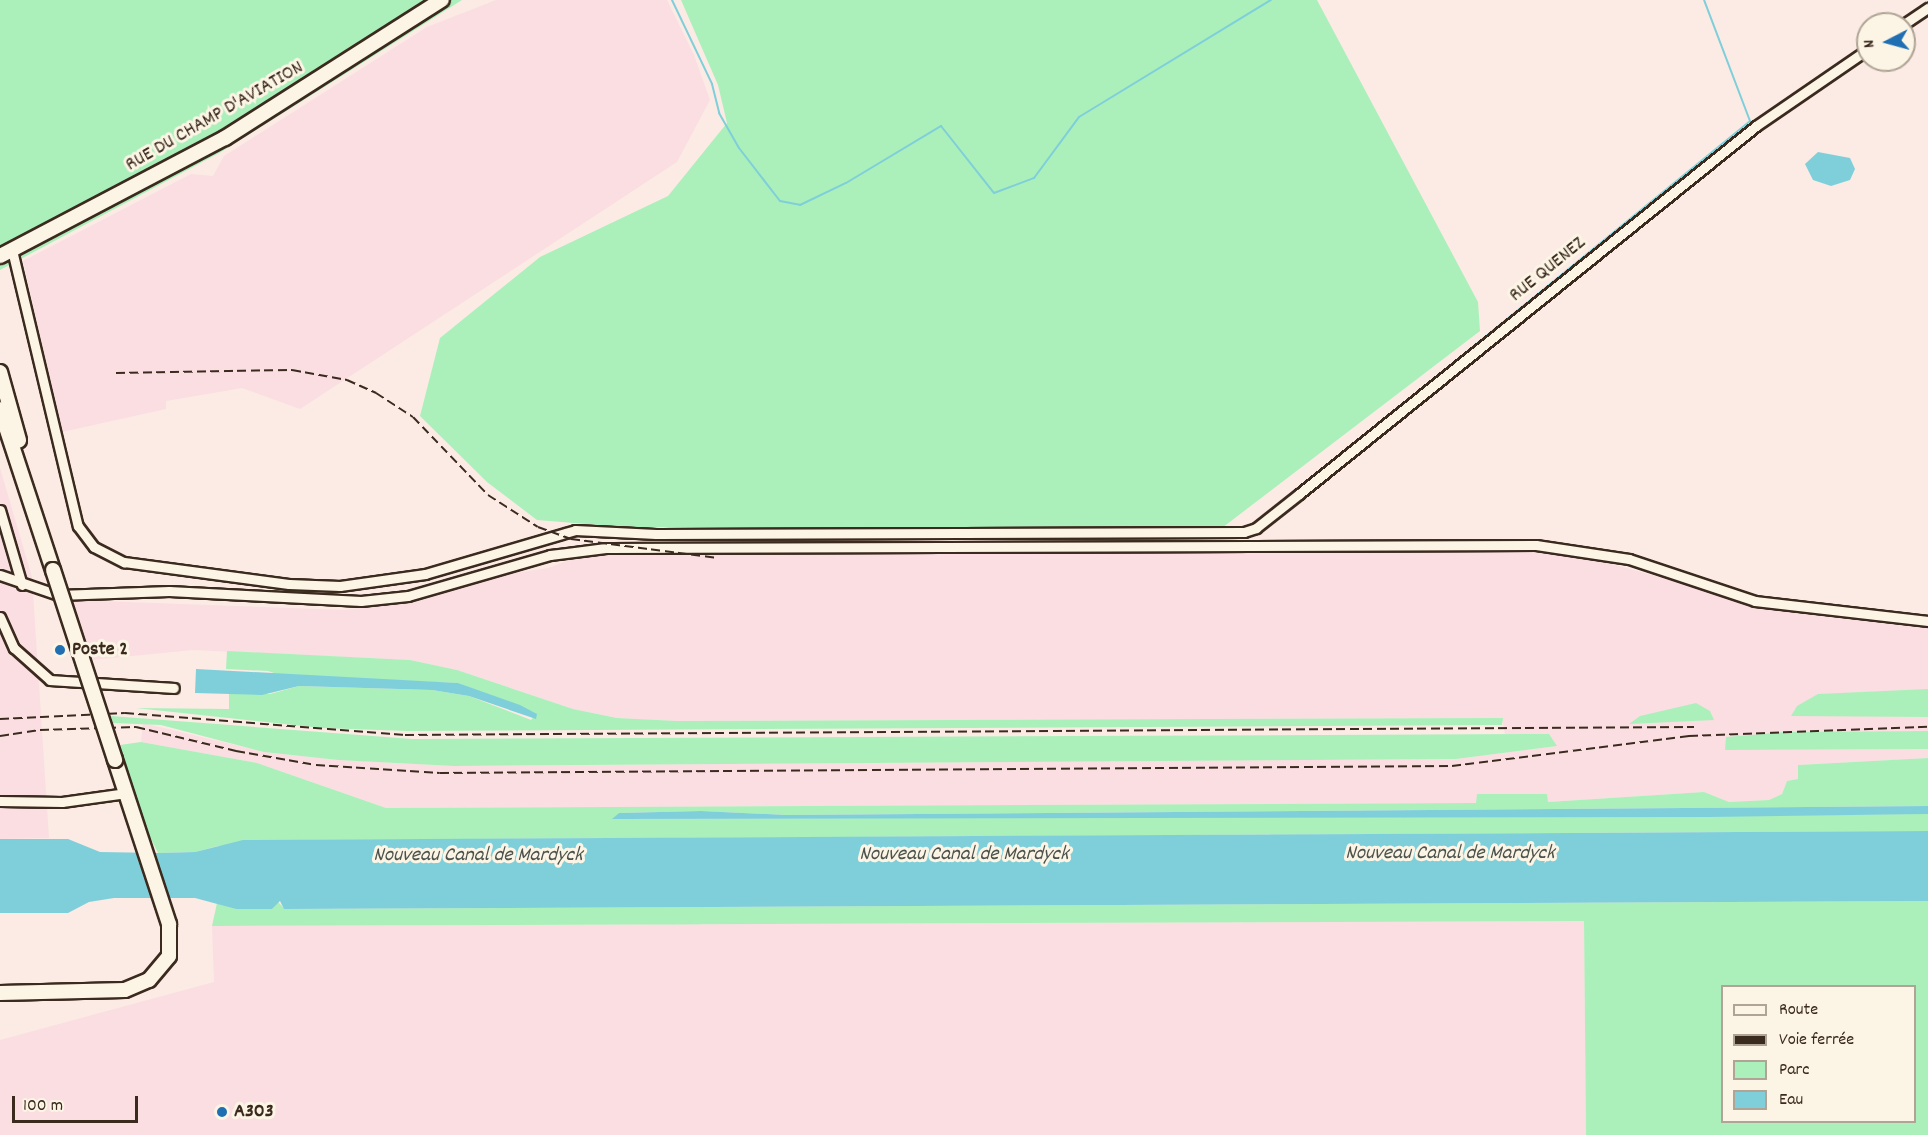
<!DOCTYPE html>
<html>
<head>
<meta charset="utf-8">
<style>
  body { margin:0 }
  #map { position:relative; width:1928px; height:1135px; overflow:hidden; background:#fbebe4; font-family:Dekko,sans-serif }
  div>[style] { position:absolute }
  .built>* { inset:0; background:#fadee2 }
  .green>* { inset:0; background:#abf0bb }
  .water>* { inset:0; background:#7fcfda }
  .stream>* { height:2px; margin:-1px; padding:0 1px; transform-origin:1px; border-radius:1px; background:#7fcfda }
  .roads { filter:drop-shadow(2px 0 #3b2a1e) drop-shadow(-2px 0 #3b2a1e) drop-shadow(0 2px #3b2a1e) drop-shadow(0 -2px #3b2a1e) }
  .street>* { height:9px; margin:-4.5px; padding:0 4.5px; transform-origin:4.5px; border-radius:4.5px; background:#fcf5e5 }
  .secondary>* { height:14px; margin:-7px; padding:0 7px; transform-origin:7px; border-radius:7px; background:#fcf5e5 }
  .rail>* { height:2px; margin-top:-1px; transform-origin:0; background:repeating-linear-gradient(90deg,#3b2a1e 0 9px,transparent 0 13.5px) }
  .bridges { filter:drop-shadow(2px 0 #3b2a1e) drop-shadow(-2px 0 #3b2a1e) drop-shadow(0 2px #3b2a1e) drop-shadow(0 -2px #3b2a1e) }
  .secondary-bridge>* { height:14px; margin:-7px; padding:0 7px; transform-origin:7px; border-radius:7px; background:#fcf5e5 }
  .dots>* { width:16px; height:16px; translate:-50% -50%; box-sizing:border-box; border:3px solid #fcf5e5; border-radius:50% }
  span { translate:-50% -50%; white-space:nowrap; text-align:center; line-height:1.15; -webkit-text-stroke:6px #fcf5e5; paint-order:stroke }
  .street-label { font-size:20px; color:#3b2a1e }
  .poi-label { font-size:20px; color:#3b2a1e; font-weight:700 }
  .left { translate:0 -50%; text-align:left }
  .water-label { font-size:21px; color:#4c534d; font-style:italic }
  .legend { position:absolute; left:1721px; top:985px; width:195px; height:138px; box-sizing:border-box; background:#fcf5e5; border:2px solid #afa495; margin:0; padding:8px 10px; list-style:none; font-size:18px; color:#3b2a1e }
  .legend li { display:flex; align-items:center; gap:12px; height:30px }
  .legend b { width:30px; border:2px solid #afa495 }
  .north { position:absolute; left:1856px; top:12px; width:60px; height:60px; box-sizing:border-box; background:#fcf5e5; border:2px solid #afa495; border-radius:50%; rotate:264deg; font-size:16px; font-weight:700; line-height:24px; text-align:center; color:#3b2a1e }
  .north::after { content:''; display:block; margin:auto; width:21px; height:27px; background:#1f6fb2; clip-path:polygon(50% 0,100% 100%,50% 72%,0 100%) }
  .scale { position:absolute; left:12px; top:1096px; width:126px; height:27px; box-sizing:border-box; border:3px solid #3b2a1e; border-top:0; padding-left:8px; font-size:18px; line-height:21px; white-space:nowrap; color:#3b2a1e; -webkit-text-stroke:4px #fcf5e5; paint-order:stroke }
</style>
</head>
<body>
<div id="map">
  <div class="built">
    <div style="clip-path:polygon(496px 0,667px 0,694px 55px,710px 100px,677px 162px,300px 409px,242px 388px,166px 401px,166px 409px,62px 432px,23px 261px,191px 174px,213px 176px,224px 156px,427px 27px)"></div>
    <div style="clip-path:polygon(0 468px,32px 577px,49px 838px,0 839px)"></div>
    <div style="clip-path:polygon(1506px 549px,1590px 558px,1779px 610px,1928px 625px,1928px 731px,1785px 732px,1726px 737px,1726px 750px,1928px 749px,1928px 758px,1798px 765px,1798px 779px,1787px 781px,1782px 794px,1769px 800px,1729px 802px,1704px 792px,1547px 802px,1547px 795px,1477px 795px,1477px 803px,386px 808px,257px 763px,141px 742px,143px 723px,264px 752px,338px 760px,454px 766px,1456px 759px,1556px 746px,1548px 734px,1505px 735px,1502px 718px,677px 721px,617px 718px,573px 709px,457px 670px,410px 660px,193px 650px,91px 660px,72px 600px,346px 610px,429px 596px,502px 575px,548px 568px,586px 554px)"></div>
    <div style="clip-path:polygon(1584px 921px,1586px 1135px,0 1135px,0 1040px,214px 982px,212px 926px)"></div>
  </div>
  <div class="green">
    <div style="clip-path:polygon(0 0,462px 0,221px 152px,0 270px)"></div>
    <div style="clip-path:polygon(681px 0,1317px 0,1478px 302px,1480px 331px,1214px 534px,1081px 536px,934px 528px,624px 527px,537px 520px,487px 482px,420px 416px,440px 338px,540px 257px,668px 196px,727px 123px,718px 85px)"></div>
    <div style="clip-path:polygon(227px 651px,410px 660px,457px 670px,573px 709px,617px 718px,677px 721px,1503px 718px,1502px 725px,408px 731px,322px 728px,136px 708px,229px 709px,229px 694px,270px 694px,299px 686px,432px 690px,469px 696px,531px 720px,536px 714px,458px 683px,283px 676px,268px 671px,226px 669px)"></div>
    <div style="clip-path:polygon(1928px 689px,1928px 717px,1791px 716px,1797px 706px,1818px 694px)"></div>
    <div style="clip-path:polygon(1696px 703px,1710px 711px,1714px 720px,1629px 724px,1640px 716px)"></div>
    <div style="clip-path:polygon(111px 716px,412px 739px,1549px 734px,1557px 746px,1456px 759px,454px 766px,338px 760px,264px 752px,161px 725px,113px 723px)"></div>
    <div style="clip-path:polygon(1928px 731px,1928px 749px,1725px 750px,1726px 737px,1785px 732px)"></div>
    <div style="clip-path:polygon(141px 742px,257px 763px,386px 808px,1476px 803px,1477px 794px,1547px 794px,1548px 802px,1704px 792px,1729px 802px,1769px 800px,1782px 794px,1787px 781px,1798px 779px,1798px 765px,1928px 758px,1928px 806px,786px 815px,701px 811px,619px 813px,613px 819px,1928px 814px,1928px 831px,299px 840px,218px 846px,195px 852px,158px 853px,147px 831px,120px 745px)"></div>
    <div style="clip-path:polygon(evenodd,277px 901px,285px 909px,1928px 901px,1928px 1135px,1586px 1135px,1584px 921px,212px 926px,217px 903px,236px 909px,272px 909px,277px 901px,1722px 986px,1914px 986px,1914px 1122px,1722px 1122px,1722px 986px)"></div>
  </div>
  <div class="water">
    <div style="clip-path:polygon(1818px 152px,1850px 158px,1855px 169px,1850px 180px,1831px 186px,1813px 180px,1805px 164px)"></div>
    <div style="clip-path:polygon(196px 669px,458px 683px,520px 705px,537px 714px,536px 719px,469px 696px,432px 690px,299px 686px,262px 695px,195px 693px)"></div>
    <div style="clip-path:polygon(1928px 806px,1928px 814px,1710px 817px,612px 819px,619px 813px,701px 811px,786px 815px)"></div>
    <div style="clip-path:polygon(1928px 831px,1928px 901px,284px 909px,280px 901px,272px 909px,236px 909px,195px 898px,114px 898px,89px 902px,68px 913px,0 913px,0 839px,68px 839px,100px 852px,158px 853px,195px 852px,243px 840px)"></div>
  </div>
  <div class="stream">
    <div style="left:672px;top:0;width:93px;rotate:64.5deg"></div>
    <div style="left:712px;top:84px;width:30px;rotate:76deg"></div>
    <div style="left:719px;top:113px;width:40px;rotate:60.3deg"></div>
    <div style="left:739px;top:148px;width:67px;rotate:52.3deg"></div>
    <div style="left:780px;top:201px;width:20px;rotate:11deg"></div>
    <div style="left:800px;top:205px;width:51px;rotate:-25.6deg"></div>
    <div style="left:846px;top:183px;width:111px;rotate:-31deg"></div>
    <div style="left:941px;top:126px;width:85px;rotate:51.7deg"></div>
    <div style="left:994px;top:193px;width:43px;rotate:-20.6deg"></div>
    <div style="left:1034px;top:178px;width:76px;rotate:-53.6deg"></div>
    <div style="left:1079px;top:117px;width:225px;rotate:-31.4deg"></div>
    <div style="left:1360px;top:439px;width:503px;rotate:-39.19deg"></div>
    <div style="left:1750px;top:121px;width:129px;rotate:-110.8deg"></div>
  </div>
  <div class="roads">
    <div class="street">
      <div style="left:1904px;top:24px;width:29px;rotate:-34deg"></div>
      <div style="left:12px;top:250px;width:284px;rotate:76.6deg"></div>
      <div style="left:78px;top:526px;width:26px;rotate:53deg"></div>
      <div style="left:94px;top:547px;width:34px;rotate:27deg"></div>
      <div style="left:124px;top:562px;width:166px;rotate:7.6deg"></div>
      <div style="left:289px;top:584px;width:51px;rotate:2.2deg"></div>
      <div style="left:340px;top:586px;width:86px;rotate:-8deg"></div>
      <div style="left:425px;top:574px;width:156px;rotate:-16.3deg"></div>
      <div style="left:575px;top:530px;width:81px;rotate:2.8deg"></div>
      <div style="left:656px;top:534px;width:588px;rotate:-0.19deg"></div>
      <div style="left:1244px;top:532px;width:13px;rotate:-18deg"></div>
      <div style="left:1256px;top:528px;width:55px;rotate:-38.3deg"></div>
      <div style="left:1299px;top:494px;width:587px;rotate:-38.84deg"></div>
      <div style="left:1756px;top:126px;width:136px;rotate:-34.5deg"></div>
      <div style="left:0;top:510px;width:78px;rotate:73.7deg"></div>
      <div style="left:0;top:575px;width:61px;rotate:19deg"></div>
      <div style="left:58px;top:595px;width:111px;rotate:-2.1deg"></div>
      <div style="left:169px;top:591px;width:192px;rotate:3deg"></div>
      <div style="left:361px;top:601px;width:47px;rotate:-6.1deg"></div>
      <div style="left:408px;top:596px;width:148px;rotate:-16.1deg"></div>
      <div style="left:550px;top:555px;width:56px;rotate:-7.1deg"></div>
      <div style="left:606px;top:548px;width:930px;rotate:-0.18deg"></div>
      <div style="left:1536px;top:545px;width:94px;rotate:8.6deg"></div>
      <div style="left:1629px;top:559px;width:133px;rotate:18.4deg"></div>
      <div style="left:1755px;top:601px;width:174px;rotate:6.6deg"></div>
      <div style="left:0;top:617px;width:34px;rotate:66deg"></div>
      <div style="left:14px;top:648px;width:48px;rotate:41.6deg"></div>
      <div style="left:50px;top:680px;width:124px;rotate:3.7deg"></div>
      <div style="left:0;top:801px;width:62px;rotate:0.9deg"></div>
      <div style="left:62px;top:802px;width:65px;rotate:-8deg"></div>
    </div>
    <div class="secondary">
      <div style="left:0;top:256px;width:254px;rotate:-27.7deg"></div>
      <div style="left:225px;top:138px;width:257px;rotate:-32.5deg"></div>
      <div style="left:0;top:372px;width:71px;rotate:74.4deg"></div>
      <div style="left:0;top:409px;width:169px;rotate:71.8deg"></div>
      <div style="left:0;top:993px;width:125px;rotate:-1.4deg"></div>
      <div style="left:125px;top:990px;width:26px;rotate:-23deg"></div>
      <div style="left:149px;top:980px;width:31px;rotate:-50deg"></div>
      <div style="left:169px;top:956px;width:32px;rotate:-90deg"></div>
      <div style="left:169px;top:924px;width:173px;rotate:-108.2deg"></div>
    </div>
  </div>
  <div class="rail">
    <div style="left:116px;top:373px;width:176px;rotate:-1deg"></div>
    <div style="left:292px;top:370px;width:56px;rotate:10.3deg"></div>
    <div style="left:347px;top:380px;width:32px;rotate:24deg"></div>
    <div style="left:376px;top:393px;width:44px;rotate:33deg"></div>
    <div style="left:413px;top:417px;width:108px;rotate:46.1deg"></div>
    <div style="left:488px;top:495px;width:59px;rotate:32.6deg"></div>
    <div style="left:538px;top:527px;width:35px;rotate:20deg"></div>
    <div style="left:571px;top:539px;width:148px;rotate:7.4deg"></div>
    <div style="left:0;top:719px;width:125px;rotate:-2.7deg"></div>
    <div style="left:125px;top:713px;width:281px;rotate:4.5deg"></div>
    <div style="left:405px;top:735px;width:1289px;rotate:-0.36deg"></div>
    <div style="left:0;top:736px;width:40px;rotate:-8.5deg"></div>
    <div style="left:40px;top:730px;width:96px;rotate:-1.8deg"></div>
    <div style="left:136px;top:727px;width:103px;rotate:13.5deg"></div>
    <div style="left:236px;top:751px;width:81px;rotate:9.9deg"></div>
    <div style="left:316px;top:765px;width:124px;rotate:3.7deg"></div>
    <div style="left:440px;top:773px;width:1012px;rotate:-0.4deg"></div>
    <div style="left:1452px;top:766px;width:239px;rotate:-7.2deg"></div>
    <div style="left:1689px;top:736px;width:239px;rotate:-2.2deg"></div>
  </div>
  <div class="bridges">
    <div class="secondary-bridge">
      <div style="left:53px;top:570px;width:200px;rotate:71.9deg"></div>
    </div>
  </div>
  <div class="dots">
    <div style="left:60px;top:650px;background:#1f6fb2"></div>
    <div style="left:222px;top:1112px;background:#1f6fb2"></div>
  </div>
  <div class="street-label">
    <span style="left:215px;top:117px;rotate:-30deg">RUE DU CHAMP D'AVIATION</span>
    <span style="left:1548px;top:270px;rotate:-39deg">RUE QUENEZ</span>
  </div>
  <div class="poi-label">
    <span class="left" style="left:72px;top:650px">Poste 2</span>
    <span class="left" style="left:234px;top:1112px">A303</span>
  </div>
  <div class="water-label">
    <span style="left:1450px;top:854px">Nouveau Canal de Mardyck</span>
    <span style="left:964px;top:855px">Nouveau Canal de Mardyck</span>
    <span style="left:478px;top:856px">Nouveau Canal de Mardyck</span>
  </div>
  <ul class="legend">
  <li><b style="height:8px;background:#fcf5e5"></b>Route</li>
  <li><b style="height:8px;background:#3b2a1e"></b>Voie ferrée</li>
  <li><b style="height:16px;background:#abf0bb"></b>Parc</li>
  <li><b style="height:16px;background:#7fcfda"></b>Eau</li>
  </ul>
  <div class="north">N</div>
  <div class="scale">100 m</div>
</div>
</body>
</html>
